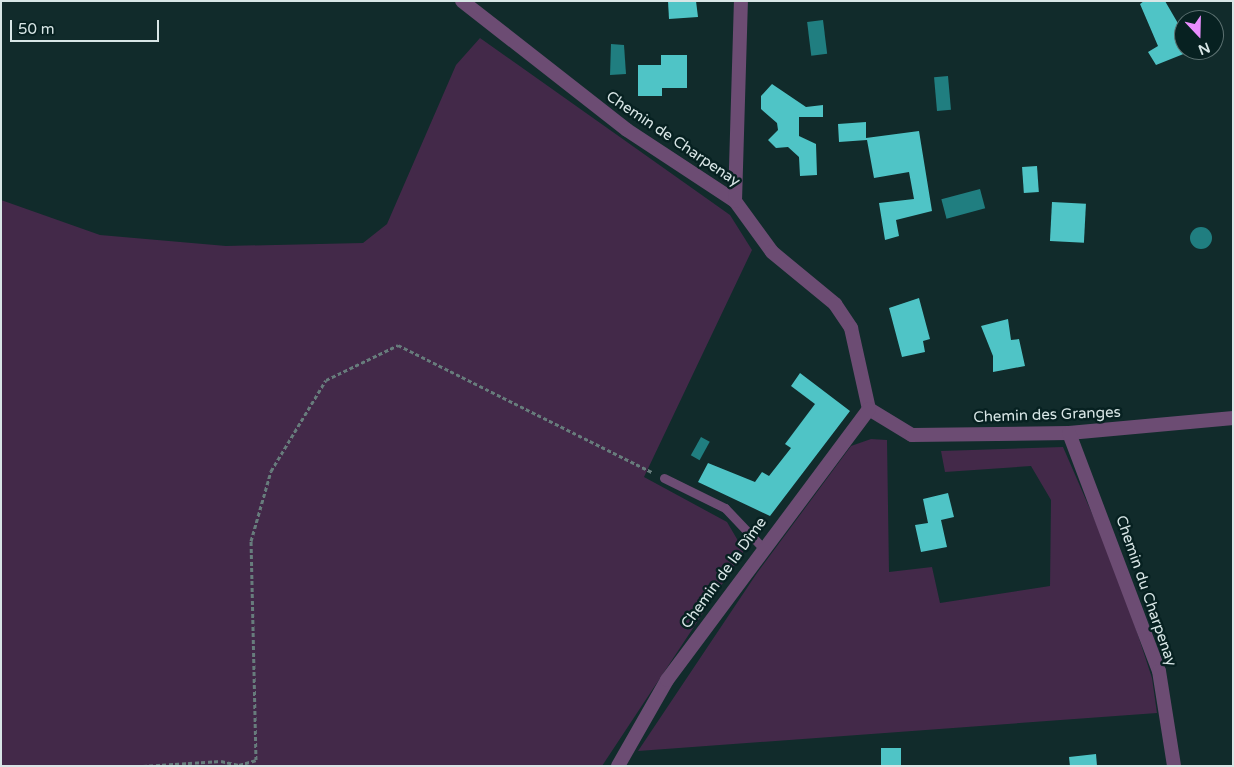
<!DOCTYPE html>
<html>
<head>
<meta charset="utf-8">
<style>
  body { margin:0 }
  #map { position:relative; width:1234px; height:767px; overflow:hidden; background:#112b2b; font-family:"Varela Round",sans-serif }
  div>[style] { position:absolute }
  .green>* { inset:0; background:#432949 }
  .water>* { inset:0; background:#207e80; transform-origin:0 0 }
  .round { border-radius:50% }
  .building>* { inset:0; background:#4fc4c6; transform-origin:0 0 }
  .path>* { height:3px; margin-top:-1.5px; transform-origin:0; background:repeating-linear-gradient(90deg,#677c7c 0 4px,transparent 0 6.5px) }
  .service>* { height:9px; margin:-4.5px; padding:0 4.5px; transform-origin:4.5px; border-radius:4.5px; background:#6c4c73 }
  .minor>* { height:14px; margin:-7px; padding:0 7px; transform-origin:7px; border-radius:7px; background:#6c4c73 }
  span { translate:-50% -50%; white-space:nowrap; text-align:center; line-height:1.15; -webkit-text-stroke:5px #072121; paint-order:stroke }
  .street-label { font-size:15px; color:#d8e6e6 }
  .frame { position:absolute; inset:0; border:2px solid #d8e6e6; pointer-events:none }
  .north { position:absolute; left:1174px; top:10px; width:50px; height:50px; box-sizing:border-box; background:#072121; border:1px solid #5b7070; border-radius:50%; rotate:159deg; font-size:14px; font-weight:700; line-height:20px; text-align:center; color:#d8e6e6 }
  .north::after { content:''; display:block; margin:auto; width:18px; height:22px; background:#e98dfe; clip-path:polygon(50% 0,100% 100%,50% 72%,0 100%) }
  .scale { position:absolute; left:10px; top:20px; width:149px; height:22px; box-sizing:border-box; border:2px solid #d8e6e6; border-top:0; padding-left:6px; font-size:15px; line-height:18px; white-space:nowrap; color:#d8e6e6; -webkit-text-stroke:4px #072121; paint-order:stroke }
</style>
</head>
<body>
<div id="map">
  <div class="green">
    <div style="clip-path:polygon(480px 38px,730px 215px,752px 250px,644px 477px,727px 522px,744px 551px,602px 766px,1px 766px,1px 200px,100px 235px,226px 246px,363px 243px,387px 224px,456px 65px)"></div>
    <div style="clip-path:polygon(871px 439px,887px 440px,889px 572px,932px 567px,940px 603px,1050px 586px,1051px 500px,1031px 466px,945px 472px,941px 451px,1063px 447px,1117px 571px,1152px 678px,1157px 713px,638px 751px,757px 573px,851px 446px)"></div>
  </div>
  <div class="water">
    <div style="left:823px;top:20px;width:34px;height:16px;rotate:83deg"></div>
    <div style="clip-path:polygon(611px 44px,624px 45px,626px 74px,610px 75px)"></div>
    <div style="left:948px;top:76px;width:34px;height:14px;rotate:85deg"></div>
    <div style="left:980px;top:189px;width:20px;height:40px;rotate:75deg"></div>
    <div class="round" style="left:1190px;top:227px;width:22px;height:22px"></div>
    <div style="left:701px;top:437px;width:10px;height:21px;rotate:29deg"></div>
  </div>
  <div class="building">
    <div style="clip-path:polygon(668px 1px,696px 1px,698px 17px,669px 19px)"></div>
    <div style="clip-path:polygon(1144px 1px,1165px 1px,1183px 32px,1184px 50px,1191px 51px,1156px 65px,1148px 52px,1158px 46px,1140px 4px)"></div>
    <div style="clip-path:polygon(661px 55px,687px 55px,687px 88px,662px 88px,662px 96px,638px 96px,638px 65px,661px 65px)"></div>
    <div style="clip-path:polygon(772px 84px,806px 107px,823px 105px,823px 117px,799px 117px,799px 136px,816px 144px,817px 175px,800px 176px,799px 157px,788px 147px,776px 148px,768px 140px,778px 130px,777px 123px,761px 109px,761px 96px)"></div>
    <div style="clip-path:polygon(866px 122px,866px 138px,919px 131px,932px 211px,896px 220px,899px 236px,885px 240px,879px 203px,914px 199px,909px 172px,874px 178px,867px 140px,839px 142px,838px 124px)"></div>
    <div style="left:1037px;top:166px;width:26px;height:15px;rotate:86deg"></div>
    <div style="left:1052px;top:202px;width:34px;height:39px;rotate:3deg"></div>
    <div style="clip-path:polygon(919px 298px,930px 339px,923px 341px,925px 352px,902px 357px,889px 308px)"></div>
    <div style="clip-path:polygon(1008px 319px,1011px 340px,1019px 339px,1025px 366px,993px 372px,993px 356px,981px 326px)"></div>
    <div style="clip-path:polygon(800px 373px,850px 411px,770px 516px,698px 482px,708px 463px,755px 482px,762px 472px,769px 476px,791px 448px,785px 444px,815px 404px,791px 386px)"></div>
    <div style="clip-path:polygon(948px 493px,954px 517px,941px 520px,947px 547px,921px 552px,915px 525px,928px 523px,923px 499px)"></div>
    <div style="left:881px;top:748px;width:20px;height:18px"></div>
    <div style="clip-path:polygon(1096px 754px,1097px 766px,1070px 766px,1069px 757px)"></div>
  </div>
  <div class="path">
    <div style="left:143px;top:766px;width:78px;rotate:-3.7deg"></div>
    <div style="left:221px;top:761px;width:18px;rotate:13deg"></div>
    <div style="left:239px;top:765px;width:18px;rotate:-16deg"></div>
    <div style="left:256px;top:760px;width:219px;rotate:-91.3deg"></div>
    <div style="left:251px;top:541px;width:73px;rotate:-74.1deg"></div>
    <div style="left:271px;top:471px;width:106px;rotate:-58.9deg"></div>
    <div style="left:326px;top:380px;width:80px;rotate:-25.9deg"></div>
    <div style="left:398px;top:345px;width:284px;rotate:26.6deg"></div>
  </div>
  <div class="service">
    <div style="left:664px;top:478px;width:68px;rotate:26.2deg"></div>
    <div style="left:725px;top:508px;width:54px;rotate:46.5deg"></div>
  </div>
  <div class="minor">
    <div style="left:462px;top:1px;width:209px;rotate:38deg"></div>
    <div style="left:627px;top:130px;width:129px;rotate:33.3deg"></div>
    <div style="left:735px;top:201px;width:63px;rotate:54deg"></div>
    <div style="left:772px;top:252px;width:82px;rotate:39.5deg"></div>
    <div style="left:835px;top:304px;width:29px;rotate:56deg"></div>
    <div style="left:851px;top:328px;width:83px;rotate:77.5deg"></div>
    <div style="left:735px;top:201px;width:200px;rotate:-88.3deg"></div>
    <div style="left:869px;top:409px;width:50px;rotate:31.2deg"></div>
    <div style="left:912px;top:435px;width:157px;rotate:-0.7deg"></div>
    <div style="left:1069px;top:433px;width:165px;rotate:-5.2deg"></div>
    <div style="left:1069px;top:433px;width:254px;rotate:69.3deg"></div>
    <div style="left:1159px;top:671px;width:96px;rotate:81deg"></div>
    <div style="left:618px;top:766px;width:99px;rotate:-60.3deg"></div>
    <div style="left:667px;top:680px;width:338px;rotate:-53.3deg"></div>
  </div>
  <div class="street-label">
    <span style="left:673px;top:139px;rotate:34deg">Chemin de Charpenay</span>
    <span style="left:1047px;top:415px;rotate:-2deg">Chemin des Granges</span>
    <span style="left:724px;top:573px;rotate:-54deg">Chemin de la Dîme</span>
    <span style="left:1146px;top:591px;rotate:71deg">Chemin du Charpenay</span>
  </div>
  <div class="frame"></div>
  <div class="north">N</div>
  <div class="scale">50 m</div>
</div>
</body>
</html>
